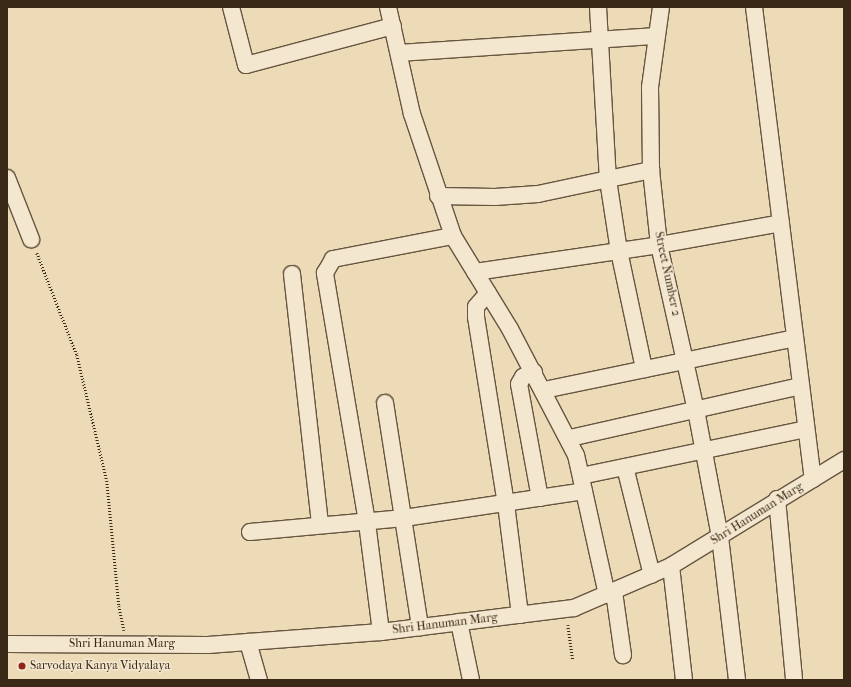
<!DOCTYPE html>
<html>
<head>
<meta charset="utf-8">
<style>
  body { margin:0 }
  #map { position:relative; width:851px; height:687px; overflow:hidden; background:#eddab7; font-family:"IM FELL French Canon",serif }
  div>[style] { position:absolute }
  .path>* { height:2.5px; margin-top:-1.25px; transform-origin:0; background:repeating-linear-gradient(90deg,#3a2917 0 1px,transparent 0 3px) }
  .roads { filter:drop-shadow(1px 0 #67553f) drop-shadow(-1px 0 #67553f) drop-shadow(0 1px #67553f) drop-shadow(0 -1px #67553f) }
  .minor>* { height:16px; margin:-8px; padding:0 8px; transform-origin:8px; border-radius:8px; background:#f3e7d0 }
  .dots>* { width:11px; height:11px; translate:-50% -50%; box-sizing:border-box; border:2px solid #f3e7d0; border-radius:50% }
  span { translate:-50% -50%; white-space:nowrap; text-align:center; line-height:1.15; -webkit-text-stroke:3px #f3e7d0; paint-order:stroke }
  .street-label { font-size:12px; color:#3a2917 }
  .poi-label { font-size:12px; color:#3a2917 }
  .left { translate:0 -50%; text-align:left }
  .frame { position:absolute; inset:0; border:8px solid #3a2917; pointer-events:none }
</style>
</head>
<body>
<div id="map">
  <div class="path">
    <div style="left:37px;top:253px;width:110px;rotate:68.6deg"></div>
    <div style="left:77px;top:355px;width:130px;rotate:76.6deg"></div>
    <div style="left:107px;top:481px;width:126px;rotate:84.5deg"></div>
    <div style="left:119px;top:606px;width:25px;rotate:78deg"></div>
    <div style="left:568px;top:625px;width:35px;rotate:82deg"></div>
  </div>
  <div class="roads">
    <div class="minor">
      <div style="left:231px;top:7px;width:60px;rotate:75.5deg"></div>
      <div style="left:246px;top:65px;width:152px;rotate:-14.9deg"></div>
      <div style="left:388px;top:7px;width:110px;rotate:77.4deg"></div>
      <div style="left:412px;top:114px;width:129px;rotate:71.4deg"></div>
      <div style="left:453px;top:236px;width:109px;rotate:58.5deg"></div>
      <div style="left:510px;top:329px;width:142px;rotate:62.4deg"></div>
      <div style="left:576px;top:455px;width:143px;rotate:77.5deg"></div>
      <div style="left:598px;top:7px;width:173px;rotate:86.7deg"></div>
      <div style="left:608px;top:180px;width:72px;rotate:81.2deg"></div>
      <div style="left:619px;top:251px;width:121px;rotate:78deg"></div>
      <div style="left:661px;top:7px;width:81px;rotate:97.8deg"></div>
      <div style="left:650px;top:87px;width:83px;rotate:89.3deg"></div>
      <div style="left:651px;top:170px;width:75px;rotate:83.9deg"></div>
      <div style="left:659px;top:245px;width:169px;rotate:77.4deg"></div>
      <div style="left:696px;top:410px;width:129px;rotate:79.3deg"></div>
      <div style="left:720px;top:537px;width:144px;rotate:83.2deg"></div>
      <div style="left:754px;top:7px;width:476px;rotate:82.9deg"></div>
      <div style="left:399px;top:53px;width:258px;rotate:-3.8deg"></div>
      <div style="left:7px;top:178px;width:66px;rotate:68.5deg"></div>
      <div style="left:438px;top:196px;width:57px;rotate:1deg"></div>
      <div style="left:495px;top:197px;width:43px;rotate:-4deg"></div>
      <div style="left:538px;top:194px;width:116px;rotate:-12deg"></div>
      <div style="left:475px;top:272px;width:186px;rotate:-8.3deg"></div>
      <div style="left:659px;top:245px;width:124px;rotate:-10.2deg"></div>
      <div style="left:292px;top:274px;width:252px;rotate:83.6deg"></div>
      <div style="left:488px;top:293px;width:18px;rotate:131deg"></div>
      <div style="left:476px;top:307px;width:10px;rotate:90deg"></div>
      <div style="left:476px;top:317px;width:189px;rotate:80.9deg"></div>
      <div style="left:506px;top:504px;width:112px;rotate:82.8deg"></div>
      <div style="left:534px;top:372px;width:12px;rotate:156deg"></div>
      <div style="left:523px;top:377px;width:8px;rotate:120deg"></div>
      <div style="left:519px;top:384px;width:116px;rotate:79.6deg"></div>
      <div style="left:544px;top:390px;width:256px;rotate:-11.7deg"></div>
      <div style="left:385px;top:403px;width:227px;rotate:81.1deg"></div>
      <div style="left:570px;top:438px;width:237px;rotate:-12.7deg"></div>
      <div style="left:625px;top:467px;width:111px;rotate:76deg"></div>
      <div style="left:581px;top:476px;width:230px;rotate:-11.8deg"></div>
      <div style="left:777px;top:499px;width:182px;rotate:84.6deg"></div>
      <div style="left:250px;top:532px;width:155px;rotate:-5.2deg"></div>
      <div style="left:404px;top:518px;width:182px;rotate:-8.5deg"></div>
      <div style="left:671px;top:566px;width:115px;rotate:83.5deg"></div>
      <div style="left:614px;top:592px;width:64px;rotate:81.9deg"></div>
      <div style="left:459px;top:622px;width:59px;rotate:78.3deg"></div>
      <div style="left:381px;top:632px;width:111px;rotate:-97.3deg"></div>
      <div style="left:367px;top:522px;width:253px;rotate:-99.6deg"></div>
      <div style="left:325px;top:273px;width:16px;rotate:-60deg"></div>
      <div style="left:333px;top:259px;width:122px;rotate:-10.9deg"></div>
      <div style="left:248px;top:642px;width:40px;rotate:74deg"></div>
      <div style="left:7px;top:644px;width:201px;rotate:0.3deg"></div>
      <div style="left:208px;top:645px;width:173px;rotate:-4.3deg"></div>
      <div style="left:381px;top:632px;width:194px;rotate:-7.1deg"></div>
      <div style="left:574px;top:608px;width:106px;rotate:-23.4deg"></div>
      <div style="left:671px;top:566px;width:203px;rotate:-31.5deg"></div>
    </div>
  </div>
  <div class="dots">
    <div style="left:22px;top:666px;background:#8f2418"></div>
  </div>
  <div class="street-label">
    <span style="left:667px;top:274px;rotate:78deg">Street Number 2</span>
    <span style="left:757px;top:514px;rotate:-32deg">Shri Hanuman Marg</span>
    <span style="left:445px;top:624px;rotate:-7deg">Shri Hanuman Marg</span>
    <span style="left:122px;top:644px">Shri Hanuman Marg</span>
  </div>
  <div class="poi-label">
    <span class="left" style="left:30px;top:666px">Sarvodaya Kanya Vidyalaya</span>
  </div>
  <div class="frame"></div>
</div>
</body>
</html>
